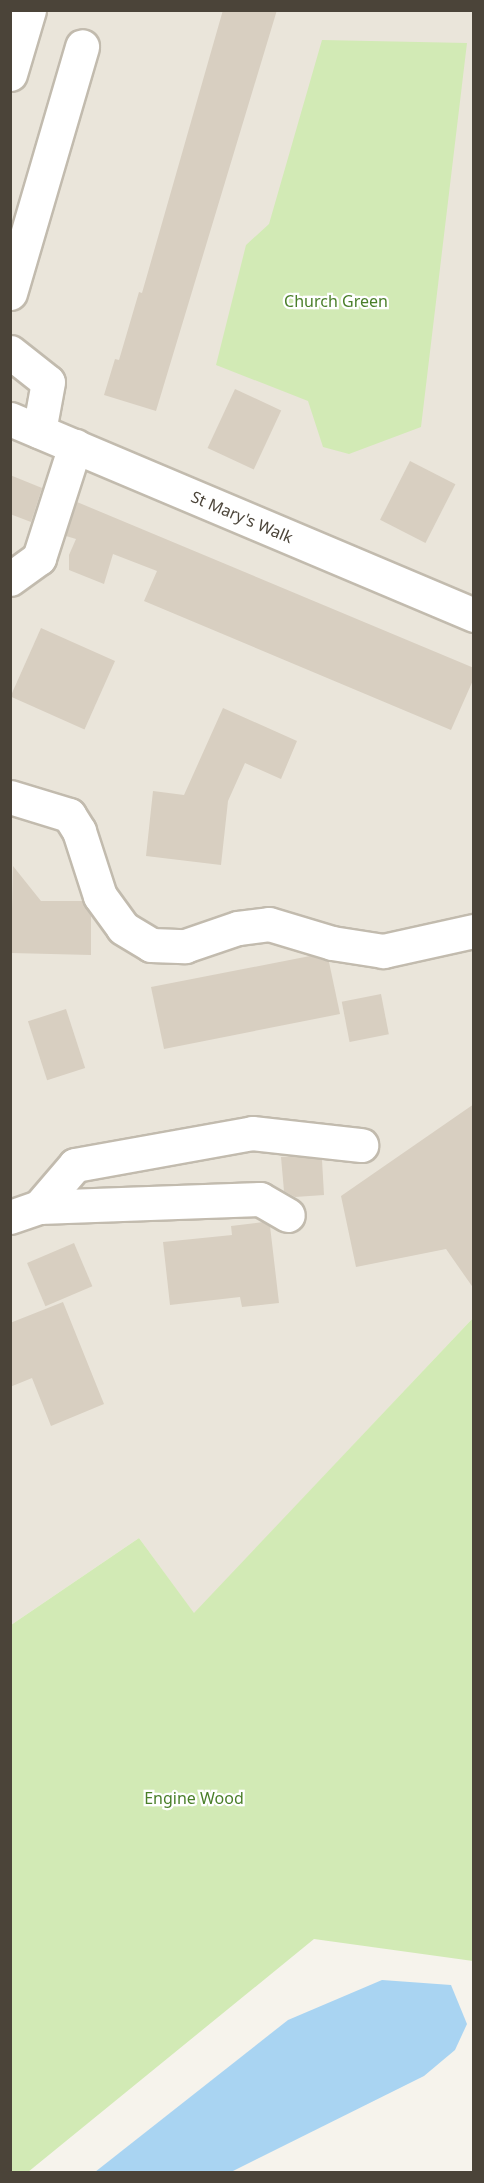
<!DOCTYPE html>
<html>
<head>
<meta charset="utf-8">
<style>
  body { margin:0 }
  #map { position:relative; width:484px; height:2183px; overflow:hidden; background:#f6f3ec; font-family:"Noto Sans",sans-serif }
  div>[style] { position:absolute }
  .residential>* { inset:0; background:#eae5da }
  .green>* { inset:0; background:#d2eab5 }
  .water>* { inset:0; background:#a9d4f2 }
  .building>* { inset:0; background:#d8cfc1; transform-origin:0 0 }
  .roads { filter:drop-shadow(2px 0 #c2bbae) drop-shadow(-2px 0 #c2bbae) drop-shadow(0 2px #c2bbae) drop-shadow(0 -2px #c2bbae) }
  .minor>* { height:33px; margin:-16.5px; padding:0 16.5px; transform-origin:16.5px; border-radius:16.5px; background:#fff }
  span { translate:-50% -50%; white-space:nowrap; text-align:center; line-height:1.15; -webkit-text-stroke:4.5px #fff; paint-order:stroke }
  .park-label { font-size:16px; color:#4a7f2a }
  .street-label { font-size:16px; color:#4b4439 }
  .frame { position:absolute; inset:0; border:12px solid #4b4439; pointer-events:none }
</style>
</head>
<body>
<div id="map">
  <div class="residential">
    <div style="clip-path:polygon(11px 11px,473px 11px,473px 1318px,194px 1614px,139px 1538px,11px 1625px)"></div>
  </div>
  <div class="green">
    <div style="clip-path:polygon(322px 40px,467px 43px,421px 427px,349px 454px,323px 447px,308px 401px,216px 365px,246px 245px,269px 224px)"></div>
    <div style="clip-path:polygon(473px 1318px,473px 1961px,314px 1939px,28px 2172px,11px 2172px,11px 1625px,139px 1538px,194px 1613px)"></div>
  </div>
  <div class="water">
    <div style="clip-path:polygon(382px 1980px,451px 1985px,467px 2024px,455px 2050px,424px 2076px,231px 2172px,95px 2172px,288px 2020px)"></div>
  </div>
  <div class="building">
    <div style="clip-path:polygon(223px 10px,277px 10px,156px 411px,104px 395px,115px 359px,119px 360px,139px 292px,142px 293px)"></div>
    <div style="left:235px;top:389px;width:51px;height:65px;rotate:25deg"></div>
    <div style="left:410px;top:461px;width:51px;height:66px;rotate:27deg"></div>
    <div style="clip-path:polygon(10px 475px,42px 488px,31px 522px,10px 514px)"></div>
    <div style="clip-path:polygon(77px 502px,474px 668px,474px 678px,451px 730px,144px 601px,157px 571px,113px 554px,104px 584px,69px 570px,69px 555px,76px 539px,66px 536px)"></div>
    <div style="left:41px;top:628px;width:81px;height:75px;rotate:24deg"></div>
    <div style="clip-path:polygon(223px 708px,297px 741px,281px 779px,245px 763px,228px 801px,221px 865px,146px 856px,153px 791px,184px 795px)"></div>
    <div style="clip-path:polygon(13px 866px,41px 901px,82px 901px,91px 916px,91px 955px,11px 953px)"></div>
    <div style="clip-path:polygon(310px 956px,329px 962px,340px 1014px,164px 1049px,151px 987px)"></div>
    <div style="left:381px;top:994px;width:41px;height:40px;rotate:79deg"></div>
    <div style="left:66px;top:1009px;width:62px;height:40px;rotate:72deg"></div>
    <div style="clip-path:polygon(474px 1104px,474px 1289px,446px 1249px,356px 1267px,341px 1196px)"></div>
    <div style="clip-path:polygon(293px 1156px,322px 1160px,324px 1195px,295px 1197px,284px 1191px,281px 1157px)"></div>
    <div style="clip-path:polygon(263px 1222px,270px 1226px,279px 1303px,242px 1307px,240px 1297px,170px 1305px,163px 1242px,232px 1235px,231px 1226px)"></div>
    <div style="left:74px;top:1243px;width:47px;height:51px;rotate:67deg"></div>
    <div style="clip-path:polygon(63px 1302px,104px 1404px,51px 1426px,32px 1378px,10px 1387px,10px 1323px)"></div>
  </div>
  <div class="roads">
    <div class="minor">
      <div style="left:10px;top:74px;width:67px;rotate:-73.5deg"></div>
      <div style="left:10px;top:293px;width:257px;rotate:-73.7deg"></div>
      <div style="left:10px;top:352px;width:48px;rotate:38.3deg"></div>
      <div style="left:48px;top:382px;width:50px;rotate:100.4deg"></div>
      <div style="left:10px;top:419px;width:504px;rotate:22.9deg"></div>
      <div style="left:10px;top:579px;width:36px;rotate:-36deg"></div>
      <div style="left:39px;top:558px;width:118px;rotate:-72.2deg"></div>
      <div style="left:10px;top:797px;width:62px;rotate:17deg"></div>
      <div style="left:69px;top:815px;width:19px;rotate:58deg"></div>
      <div style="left:79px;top:831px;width:68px;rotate:72.1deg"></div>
      <div style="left:100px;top:896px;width:39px;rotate:54deg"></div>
      <div style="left:123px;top:928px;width:33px;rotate:31deg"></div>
      <div style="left:151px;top:945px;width:34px;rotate:2deg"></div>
      <div style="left:185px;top:946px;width:56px;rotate:-18.8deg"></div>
      <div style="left:238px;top:928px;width:31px;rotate:-7deg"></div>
      <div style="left:269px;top:924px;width:66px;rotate:16.8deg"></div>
      <div style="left:332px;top:943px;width:52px;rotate:8.9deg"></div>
      <div style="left:383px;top:951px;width:93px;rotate:-12.4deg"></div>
      <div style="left:39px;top:1207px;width:55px;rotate:-49.4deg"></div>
      <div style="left:75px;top:1165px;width:180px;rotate:-10.2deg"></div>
      <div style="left:252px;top:1133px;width:110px;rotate:6.3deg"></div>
      <div style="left:10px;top:1217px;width:31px;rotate:-19deg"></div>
      <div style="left:39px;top:1207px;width:221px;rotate:-2.1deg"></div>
      <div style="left:260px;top:1199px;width:32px;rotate:30deg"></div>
    </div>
  </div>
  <div class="park-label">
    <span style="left:336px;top:301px">Church Green</span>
    <span style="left:194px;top:1798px">Engine Wood</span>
  </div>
  <div class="street-label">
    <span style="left:242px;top:517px;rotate:23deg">St Mary's Walk</span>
  </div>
  <div class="frame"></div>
</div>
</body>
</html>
